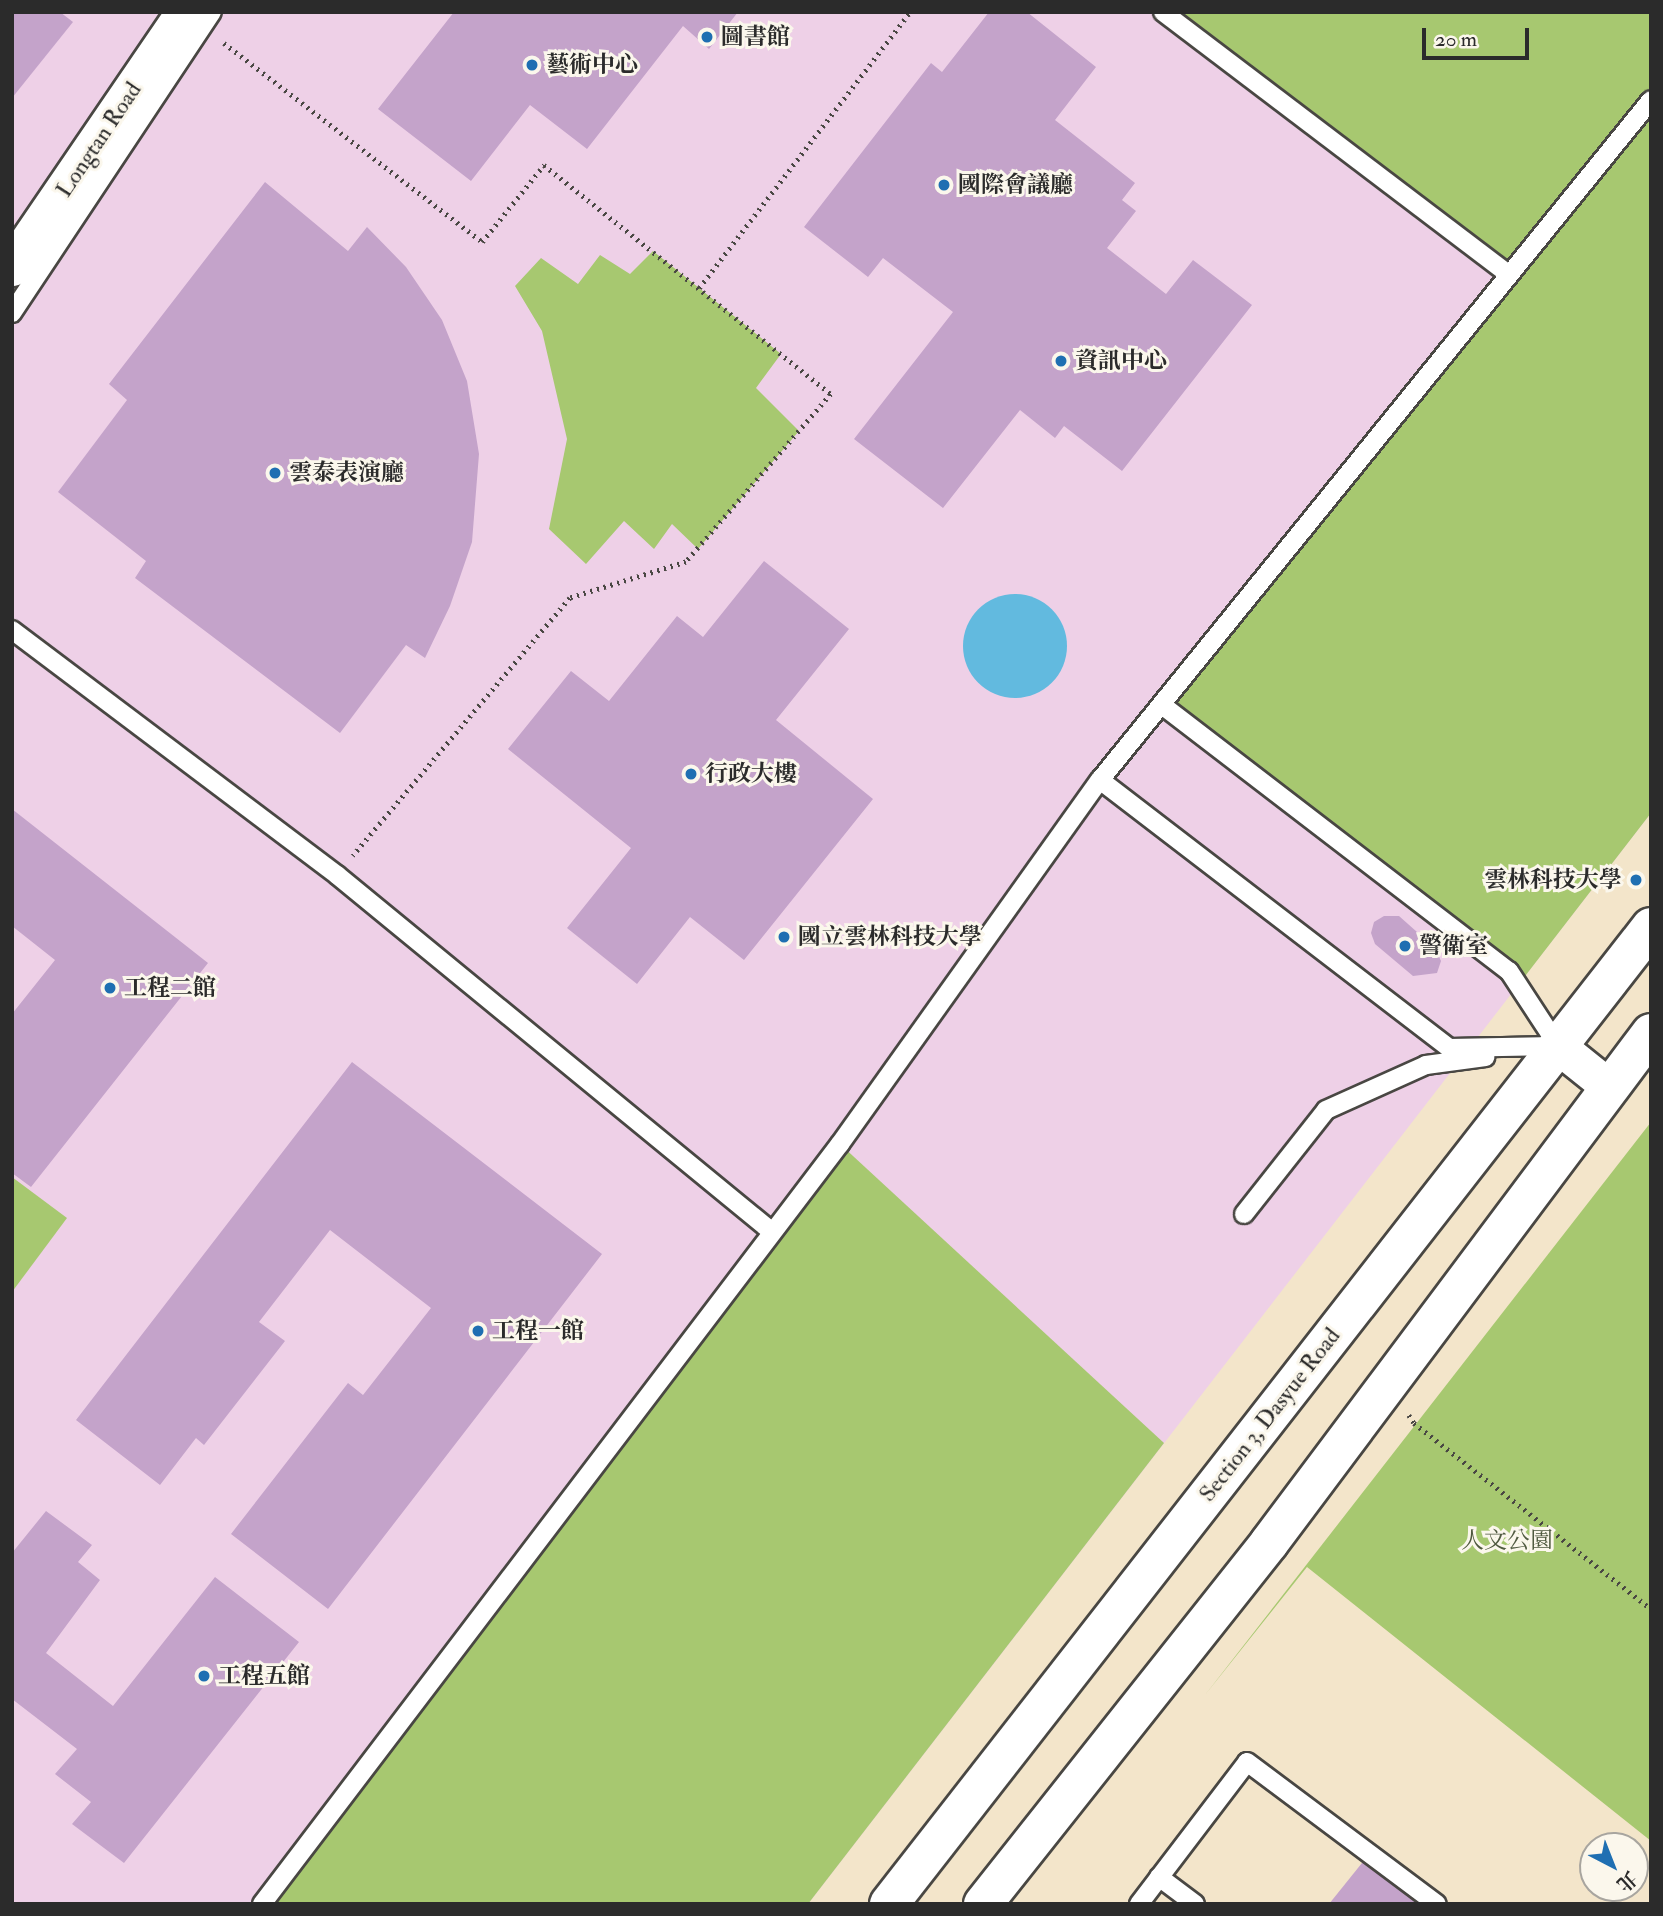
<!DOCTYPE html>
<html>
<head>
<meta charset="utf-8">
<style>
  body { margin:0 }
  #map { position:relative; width:1663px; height:1916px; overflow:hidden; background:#f3e5ca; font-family:"IM FELL Double Pica","Noto Serif TC",serif }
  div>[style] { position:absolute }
  .built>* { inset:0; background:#eed0e7 }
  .green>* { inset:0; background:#a7c870 }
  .water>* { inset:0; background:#62badf }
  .round { border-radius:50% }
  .building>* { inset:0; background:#c4a3ca }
  .path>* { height:4.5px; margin-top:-2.25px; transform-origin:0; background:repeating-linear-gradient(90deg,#494743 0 2px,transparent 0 7px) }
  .roads { filter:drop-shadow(2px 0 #494743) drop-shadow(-2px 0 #494743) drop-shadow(0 2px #494743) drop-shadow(0 -2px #494743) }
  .service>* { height:18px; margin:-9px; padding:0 9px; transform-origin:9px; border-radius:9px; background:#fff }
  .minor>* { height:35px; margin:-17.5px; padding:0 17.5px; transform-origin:17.5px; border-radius:17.5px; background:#fff }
  .tertiary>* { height:38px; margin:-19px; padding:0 19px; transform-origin:19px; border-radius:19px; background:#fff }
  .dots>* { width:19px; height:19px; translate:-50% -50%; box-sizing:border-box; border:4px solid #fbf7ec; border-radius:50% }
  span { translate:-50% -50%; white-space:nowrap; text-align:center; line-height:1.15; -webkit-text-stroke:6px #fbf7ec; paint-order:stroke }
  .poi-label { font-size:23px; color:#2b2b2b; font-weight:700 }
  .left { translate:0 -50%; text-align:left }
  .right { translate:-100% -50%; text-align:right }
  .street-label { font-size:23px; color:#2b2b2b }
  .park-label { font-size:23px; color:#505a40 }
  .frame { position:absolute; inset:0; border:14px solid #2b2b2b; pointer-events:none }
  .north { position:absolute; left:1579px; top:1832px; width:70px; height:70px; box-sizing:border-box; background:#fbf7ec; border:2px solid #a8a59f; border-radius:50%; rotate:138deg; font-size:19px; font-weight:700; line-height:28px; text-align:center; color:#2b2b2b }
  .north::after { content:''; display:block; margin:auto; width:24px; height:32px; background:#1f6fb2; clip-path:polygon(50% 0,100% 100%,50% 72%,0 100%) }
  .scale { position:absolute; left:1422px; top:28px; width:107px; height:32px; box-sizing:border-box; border:4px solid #2b2b2b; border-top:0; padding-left:9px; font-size:21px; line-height:24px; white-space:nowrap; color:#2b2b2b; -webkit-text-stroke:5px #fbf7ec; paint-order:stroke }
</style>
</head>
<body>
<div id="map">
  <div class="built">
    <div style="clip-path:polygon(12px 12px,1651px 12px,1651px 813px,808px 1904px,12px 1904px)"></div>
  </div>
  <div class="green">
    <div style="clip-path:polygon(1164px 12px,1651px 12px,1651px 813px,1519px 984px,1162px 705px,1507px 273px)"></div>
    <div style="clip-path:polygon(653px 251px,781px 354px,756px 388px,799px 431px,698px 549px,672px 524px,654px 549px,624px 521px,586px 564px,549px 529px,567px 439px,542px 331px,515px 286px,541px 258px,578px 284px,600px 255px,630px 274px)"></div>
    <div style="clip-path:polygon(1651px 1122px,1651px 1841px,1307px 1567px,1205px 1695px)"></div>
    <div style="clip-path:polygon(840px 1144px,1164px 1443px,808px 1904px,262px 1904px)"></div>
    <div style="clip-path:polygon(12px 1177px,67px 1218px,12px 1292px)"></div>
  </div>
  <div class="water">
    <div class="round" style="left:963px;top:594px;width:104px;height:104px"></div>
  </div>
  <div class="building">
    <div style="clip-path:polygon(12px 12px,60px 12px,73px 22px,12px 98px)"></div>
    <div style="clip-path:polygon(454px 12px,738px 12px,709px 49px,683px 26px,587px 149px,530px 105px,471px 181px,378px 109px)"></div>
    <div style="clip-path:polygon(989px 12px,1027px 12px,1096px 67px,1055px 120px,1135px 183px,1122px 200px,1136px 211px,1107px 248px,1166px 294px,1193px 260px,1252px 305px,1122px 471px,1064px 426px,1055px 438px,1020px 410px,943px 508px,854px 439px,953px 312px,883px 258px,868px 277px,804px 227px,931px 63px,942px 72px)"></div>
    <div style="clip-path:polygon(265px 182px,348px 251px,367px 227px,406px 267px,442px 320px,467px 381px,479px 454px,472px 542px,450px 606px,425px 658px,406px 645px,340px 733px,135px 578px,146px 561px,58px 492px,127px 400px,109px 384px)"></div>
    <div style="clip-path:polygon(764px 561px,849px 629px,776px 720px,873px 799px,744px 960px,690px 917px,637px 984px,567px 928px,631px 848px,508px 749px,571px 671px,609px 701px,677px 616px,703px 637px)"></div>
    <div style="clip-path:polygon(12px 809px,208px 963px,31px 1187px,12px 1173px,12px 1014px,55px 960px,12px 926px)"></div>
    <div style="clip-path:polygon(1384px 916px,1399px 916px,1435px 948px,1441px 961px,1437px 973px,1413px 976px,1375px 944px,1371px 933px,1374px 922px)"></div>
    <div style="clip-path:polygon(352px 1062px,602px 1254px,328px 1609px,231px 1534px,348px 1383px,363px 1395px,431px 1308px,330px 1230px,259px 1322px,285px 1341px,204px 1445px,196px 1438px,160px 1485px,76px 1420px)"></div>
    <div style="clip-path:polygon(46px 1511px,92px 1545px,78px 1562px,100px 1580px,46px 1653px,113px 1706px,215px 1577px,299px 1642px,124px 1863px,72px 1824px,91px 1802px,55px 1774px,77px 1749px,12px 1699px,12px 1553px)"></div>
    <div style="clip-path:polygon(1366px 1858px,1424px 1904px,1329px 1904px)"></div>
  </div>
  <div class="path">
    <div style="left:224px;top:43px;width:326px;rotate:37.6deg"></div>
    <div style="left:482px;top:242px;width:99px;rotate:-51.2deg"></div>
    <div style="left:544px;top:165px;width:367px;rotate:38.6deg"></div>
    <div style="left:831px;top:394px;width:222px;rotate:130.8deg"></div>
    <div style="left:686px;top:562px;width:121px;rotate:162.8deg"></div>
    <div style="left:570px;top:598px;width:337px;rotate:130.1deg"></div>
    <div style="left:699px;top:288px;width:347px;rotate:-52.6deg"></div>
    <div style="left:1409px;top:1415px;width:9px;rotate:58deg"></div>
    <div style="left:1414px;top:1423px;width:301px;rotate:38.1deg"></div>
  </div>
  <div class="roads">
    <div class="service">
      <div style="left:1163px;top:12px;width:432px;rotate:37.2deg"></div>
      <div style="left:12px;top:313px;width:361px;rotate:-56.4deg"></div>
      <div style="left:12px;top:630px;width:407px;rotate:37deg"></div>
      <div style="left:337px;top:875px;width:561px;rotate:39.36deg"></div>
      <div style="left:1162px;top:705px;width:437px;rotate:37.5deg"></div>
      <div style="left:1509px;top:971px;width:90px;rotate:56.8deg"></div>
      <div style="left:1100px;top:780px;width:440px;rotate:37.5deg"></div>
      <div style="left:1449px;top:1048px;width:106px;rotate:-1.1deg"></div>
      <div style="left:1244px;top:1214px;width:132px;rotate:-51.7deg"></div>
      <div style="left:1326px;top:1110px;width:110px;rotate:-24.2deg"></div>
      <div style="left:1426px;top:1065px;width:60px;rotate:-7.7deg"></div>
      <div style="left:1159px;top:1877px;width:45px;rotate:36.9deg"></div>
      <div style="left:262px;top:1904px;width:955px;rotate:-52.75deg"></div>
      <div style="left:840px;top:1144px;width:447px;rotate:-54.5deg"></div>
      <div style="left:1100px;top:780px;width:875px;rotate:-50.98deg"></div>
      <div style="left:1139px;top:1904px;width:178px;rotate:-52.7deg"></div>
      <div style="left:1247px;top:1762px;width:237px;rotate:36.8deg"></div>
    </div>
    <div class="minor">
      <div style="left:1558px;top:1046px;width:65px;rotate:38.8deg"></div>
    </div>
    <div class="tertiary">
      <div style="left:12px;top:267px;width:309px;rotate:-55.7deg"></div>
      <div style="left:889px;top:1904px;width:1239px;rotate:-52.05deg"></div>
      <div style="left:983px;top:1904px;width:461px;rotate:-51.6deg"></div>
      <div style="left:1269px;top:1543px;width:637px;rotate:-53.17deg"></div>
    </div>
  </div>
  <div class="dots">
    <div style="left:707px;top:37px;background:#1f6fb2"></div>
    <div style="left:532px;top:65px;background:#1f6fb2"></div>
    <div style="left:944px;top:185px;background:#1f6fb2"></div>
    <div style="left:1061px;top:361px;background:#1f6fb2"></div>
    <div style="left:275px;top:473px;background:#1f6fb2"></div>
    <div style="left:691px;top:774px;background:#1f6fb2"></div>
    <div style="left:1636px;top:880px;background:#1f6fb2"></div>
    <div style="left:784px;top:937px;background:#1f6fb2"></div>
    <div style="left:1405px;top:946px;background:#1f6fb2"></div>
    <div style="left:110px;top:988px;background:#1f6fb2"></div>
    <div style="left:478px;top:1331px;background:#1f6fb2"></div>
    <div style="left:204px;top:1676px;background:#1f6fb2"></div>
  </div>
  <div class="poi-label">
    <span class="left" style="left:721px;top:37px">圖書館</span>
    <span class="left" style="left:546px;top:65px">藝術中心</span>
    <span class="left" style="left:958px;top:185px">國際會議廳</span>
    <span class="left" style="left:1075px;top:361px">資訊中心</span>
    <span class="left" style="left:289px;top:473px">雲泰表演廳</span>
    <span class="left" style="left:705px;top:774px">行政大樓</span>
    <span class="right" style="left:1622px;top:880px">雲林科技大學</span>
    <span class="left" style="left:798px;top:937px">國立雲林科技大學</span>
    <span class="left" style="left:1419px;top:946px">警衛室</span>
    <span class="left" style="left:124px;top:988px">工程二館</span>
    <span class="left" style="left:492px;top:1331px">工程一館</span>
    <span class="left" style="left:218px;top:1676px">工程五館</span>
  </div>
  <div class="street-label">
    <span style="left:99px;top:140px;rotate:-56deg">Longtan Road</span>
    <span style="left:1270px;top:1415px;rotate:-52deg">Section 3, Dasyue Road</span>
  </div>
  <div class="park-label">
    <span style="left:1507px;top:1541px">人文公園</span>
  </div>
  <div class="frame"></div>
  <div class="north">北</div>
  <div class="scale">20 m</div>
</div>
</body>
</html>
